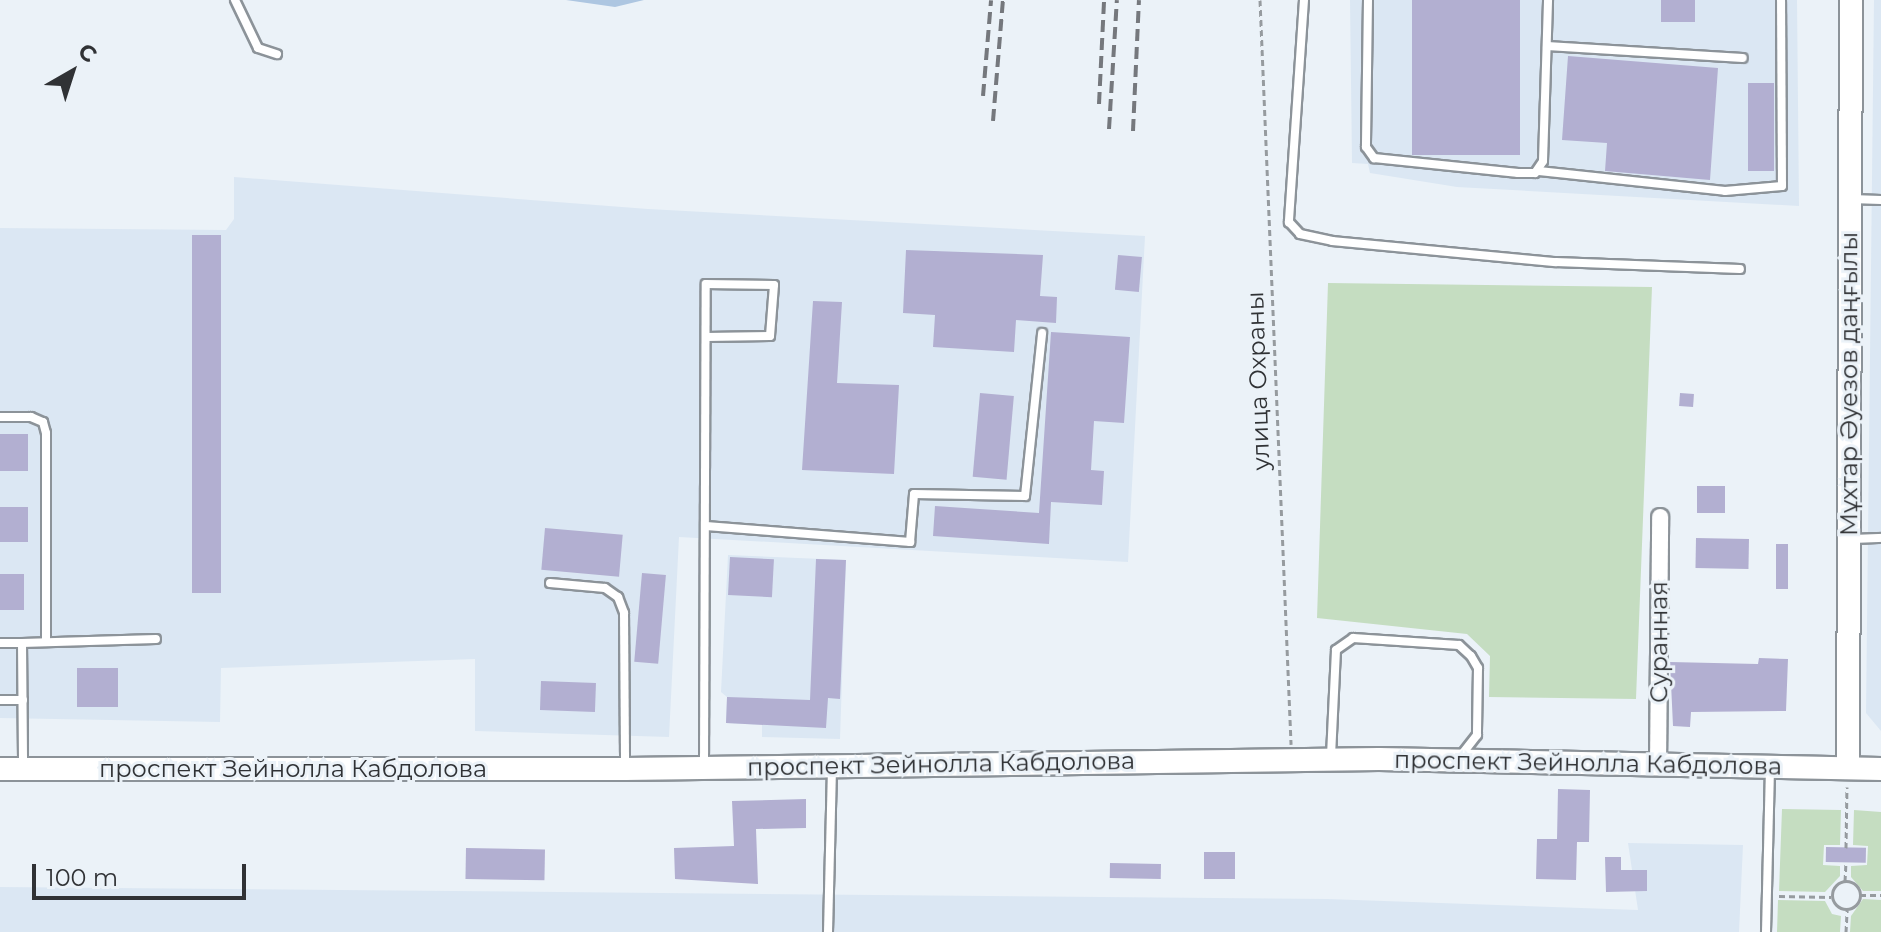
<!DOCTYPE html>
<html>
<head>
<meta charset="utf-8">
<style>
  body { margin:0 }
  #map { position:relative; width:1881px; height:932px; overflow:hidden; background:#ebf2f8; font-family:Montserrat,sans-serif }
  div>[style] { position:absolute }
  .built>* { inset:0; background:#dbe7f3 }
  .green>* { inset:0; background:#c5ddc1 }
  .water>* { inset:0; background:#adc6e1 }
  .building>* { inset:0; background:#b2afd1; transform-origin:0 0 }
  .path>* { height:3px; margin-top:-1.5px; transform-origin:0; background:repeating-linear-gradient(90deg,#969b9f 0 6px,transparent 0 10px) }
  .path>.ring { margin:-1.5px; padding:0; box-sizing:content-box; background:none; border:3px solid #969b9f; border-radius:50% }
  .roads { filter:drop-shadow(2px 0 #8c9399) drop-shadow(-2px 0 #8c9399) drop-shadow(0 2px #8c9399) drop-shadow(0 -2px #8c9399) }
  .service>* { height:8px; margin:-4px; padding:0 4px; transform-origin:4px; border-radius:4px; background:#fff }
  .minor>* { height:16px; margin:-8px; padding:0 8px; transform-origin:8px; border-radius:8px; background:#fff }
  .secondary>* { height:22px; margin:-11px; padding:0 11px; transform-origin:11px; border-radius:11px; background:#fff }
  .rail>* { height:4px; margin-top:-2px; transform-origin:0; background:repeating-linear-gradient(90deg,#75787d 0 12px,transparent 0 18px) }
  span { translate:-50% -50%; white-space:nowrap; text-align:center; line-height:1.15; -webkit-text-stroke:6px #ebf2f8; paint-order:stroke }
  .street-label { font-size:24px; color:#303235 }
  .north { position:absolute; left:32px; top:32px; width:80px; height:80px; -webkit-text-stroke:6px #ebf2f8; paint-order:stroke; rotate:39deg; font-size:22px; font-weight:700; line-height:32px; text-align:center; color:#303235 }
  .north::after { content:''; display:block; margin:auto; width:28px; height:36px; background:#303235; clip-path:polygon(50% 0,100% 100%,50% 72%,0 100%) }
  .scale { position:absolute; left:32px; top:864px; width:214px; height:36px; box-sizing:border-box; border:4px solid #303235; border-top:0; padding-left:10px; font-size:24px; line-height:28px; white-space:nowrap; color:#303235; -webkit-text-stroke:6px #ebf2f8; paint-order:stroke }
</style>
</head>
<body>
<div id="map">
  <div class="built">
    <div style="clip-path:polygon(1350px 0,1797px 0,1799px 206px,1457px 187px,1370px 173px,1368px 164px,1352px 163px)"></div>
    <div style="clip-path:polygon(1874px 0,1881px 0,1881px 731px,1866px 713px)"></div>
    <div style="clip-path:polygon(234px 177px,648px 209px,1145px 236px,1128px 562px,679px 537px,669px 737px,475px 731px,475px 659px,221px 668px,220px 722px,0 718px,0 228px,226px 230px,234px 219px)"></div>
    <div style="clip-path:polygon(728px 555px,846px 560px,840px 739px,762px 737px,762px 725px,726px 723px,727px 697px,721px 692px)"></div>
    <div style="clip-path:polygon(1628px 843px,1743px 845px,1739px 932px,0 932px,0 887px,1327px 899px,1638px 910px)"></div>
  </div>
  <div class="green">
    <div style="clip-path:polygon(1328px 283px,1652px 287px,1636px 699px,1489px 697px,1490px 656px,1467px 634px,1317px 618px)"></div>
    <div style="clip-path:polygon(1782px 809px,1841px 810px,1840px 845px,1824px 845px,1823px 865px,1840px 866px,1840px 876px,1825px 892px,1779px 891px)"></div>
    <div style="clip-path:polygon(1854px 810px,1881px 812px,1881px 891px,1863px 891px,1851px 877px,1851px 866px,1867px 865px,1868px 846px,1853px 845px)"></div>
    <div style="clip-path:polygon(1863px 899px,1881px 900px,1881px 932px,1850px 932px,1851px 916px)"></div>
    <div style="clip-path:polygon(1778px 900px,1825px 901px,1832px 914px,1841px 916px,1840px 932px,1777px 932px)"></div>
  </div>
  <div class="water">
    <div style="clip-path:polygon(566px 0,644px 0,615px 7px)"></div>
  </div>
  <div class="building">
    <div style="left:1412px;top:0;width:108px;height:155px"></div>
    <div style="left:1661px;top:0;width:34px;height:22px"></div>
    <div style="clip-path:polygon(1568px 56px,1718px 68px,1710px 180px,1605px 171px,1607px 143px,1562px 140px)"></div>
    <div style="left:1748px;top:83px;width:26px;height:88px"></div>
    <div style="left:192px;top:235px;width:29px;height:358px"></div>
    <div style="clip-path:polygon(906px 250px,1043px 255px,1040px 296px,1057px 297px,1056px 323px,1016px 320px,1014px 352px,933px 347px,935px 315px,903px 313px)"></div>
    <div style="left:1118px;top:255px;width:24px;height:35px;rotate:5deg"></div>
    <div style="clip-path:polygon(813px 301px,842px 302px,837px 383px,899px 385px,894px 474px,802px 470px)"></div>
    <div style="clip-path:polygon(1051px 332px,1130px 337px,1124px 423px,1094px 421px,1091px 470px,1104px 471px,1102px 505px,1051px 502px,1049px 544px,933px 536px,935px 506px,1039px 513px)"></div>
    <div style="left:980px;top:393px;width:34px;height:84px;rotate:5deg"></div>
    <div style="left:1680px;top:393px;width:14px;height:13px;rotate:4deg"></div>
    <div style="left:0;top:434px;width:28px;height:37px"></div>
    <div style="left:1697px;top:486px;width:28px;height:27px"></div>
    <div style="left:0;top:507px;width:28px;height:35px"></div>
    <div style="left:545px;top:528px;width:78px;height:42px;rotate:5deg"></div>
    <div style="left:1696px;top:538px;width:53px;height:30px;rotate:1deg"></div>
    <div style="left:1776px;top:544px;width:12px;height:45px"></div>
    <div style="left:730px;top:557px;width:44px;height:38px;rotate:3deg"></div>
    <div style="clip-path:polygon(816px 559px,846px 560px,840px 699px,828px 698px,826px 728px,726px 723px,727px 697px,810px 700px)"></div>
    <div style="left:642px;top:573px;width:24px;height:89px;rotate:5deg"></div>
    <div style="left:0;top:574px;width:24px;height:36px"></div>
    <div style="clip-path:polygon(1759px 658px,1788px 659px,1786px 711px,1691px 712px,1690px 727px,1673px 726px,1670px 662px,1758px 664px)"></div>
    <div style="left:77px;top:668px;width:41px;height:39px"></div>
    <div style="left:541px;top:681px;width:55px;height:29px;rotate:2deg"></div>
    <div style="clip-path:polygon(1558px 789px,1590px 790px,1589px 842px,1577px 842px,1576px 880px,1536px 879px,1537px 839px,1557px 839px)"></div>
    <div style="clip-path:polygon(806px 799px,806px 828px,756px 829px,758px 884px,675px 879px,674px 848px,734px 846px,732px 801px)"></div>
    <div style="left:1826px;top:847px;width:40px;height:15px;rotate:1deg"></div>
    <div style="left:466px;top:848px;width:79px;height:31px;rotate:1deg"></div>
    <div style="left:1204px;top:852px;width:31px;height:27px"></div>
    <div style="clip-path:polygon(1605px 857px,1621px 857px,1621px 870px,1647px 870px,1647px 891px,1606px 892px)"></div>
    <div style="left:1110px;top:863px;width:51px;height:15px;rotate:1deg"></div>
  </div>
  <div class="path">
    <div style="left:1260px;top:0;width:745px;rotate:87.61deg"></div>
    <div style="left:1846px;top:848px;width:61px;rotate:-89.1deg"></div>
    <div class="ring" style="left:1832px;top:881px;width:25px;height:25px"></div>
    <div style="left:1845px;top:881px;width:19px;rotate:-87deg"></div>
    <div style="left:1860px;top:895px;width:21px"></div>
    <div style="left:1779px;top:896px;width:52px;rotate:1.1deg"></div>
    <div style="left:1846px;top:932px;width:22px;rotate:-87deg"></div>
  </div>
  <div class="roads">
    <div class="service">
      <div style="left:235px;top:0;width:53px;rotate:64.4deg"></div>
      <div style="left:258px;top:48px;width:20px;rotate:18deg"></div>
      <div style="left:1304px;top:0;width:223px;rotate:93.9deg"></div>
      <div style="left:1289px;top:222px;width:16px;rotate:47deg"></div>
      <div style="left:1300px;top:234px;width:33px;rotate:12deg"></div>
      <div style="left:1332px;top:241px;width:225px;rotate:5.4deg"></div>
      <div style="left:1556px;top:262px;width:184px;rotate:2.2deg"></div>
      <div style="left:1368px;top:0;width:147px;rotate:90.8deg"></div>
      <div style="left:1366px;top:147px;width:14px;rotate:54deg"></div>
      <div style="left:1374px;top:158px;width:145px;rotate:5.9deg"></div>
      <div style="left:1518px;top:173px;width:17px"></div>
      <div style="left:1535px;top:173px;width:14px;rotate:-56deg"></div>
      <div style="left:1543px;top:161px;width:161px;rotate:-88.2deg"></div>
      <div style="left:1547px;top:46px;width:196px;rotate:3.5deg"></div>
      <div style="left:1539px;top:171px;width:187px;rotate:6.1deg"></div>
      <div style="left:1725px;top:191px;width:57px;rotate:-5deg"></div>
      <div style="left:1782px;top:186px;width:186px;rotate:-90.3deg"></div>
      <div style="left:1851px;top:199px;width:30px;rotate:2deg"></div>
      <div style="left:0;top:417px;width:31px"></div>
      <div style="left:31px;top:417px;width:13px;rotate:23deg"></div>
      <div style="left:43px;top:422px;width:11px;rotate:75deg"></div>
      <div style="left:46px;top:433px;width:209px;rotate:90deg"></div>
      <div style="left:706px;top:526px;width:205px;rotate:4.5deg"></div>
      <div style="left:910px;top:542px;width:48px;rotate:-85.2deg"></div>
      <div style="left:914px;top:494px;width:111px;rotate:1deg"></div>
      <div style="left:1025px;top:496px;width:164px;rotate:-84deg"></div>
      <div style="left:1850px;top:539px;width:31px;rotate:-2deg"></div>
      <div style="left:550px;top:583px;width:55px;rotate:5.2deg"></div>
      <div style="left:605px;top:588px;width:16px;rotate:35deg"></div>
      <div style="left:618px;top:597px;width:17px;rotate:69deg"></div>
      <div style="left:624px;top:613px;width:155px;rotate:89.6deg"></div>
      <div style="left:0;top:643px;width:22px"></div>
      <div style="left:22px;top:643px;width:125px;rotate:89.5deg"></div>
      <div style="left:22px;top:643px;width:134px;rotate:-1.7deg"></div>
      <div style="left:0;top:700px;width:23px"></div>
      <div style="left:1331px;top:756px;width:106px;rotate:-87.3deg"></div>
      <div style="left:1336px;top:650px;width:21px;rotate:-35deg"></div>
      <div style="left:1353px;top:638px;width:106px;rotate:3.8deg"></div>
      <div style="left:1459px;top:645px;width:16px;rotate:43deg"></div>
      <div style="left:1471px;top:656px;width:14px;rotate:60deg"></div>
      <div style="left:1478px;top:668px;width:67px;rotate:90.9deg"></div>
      <div style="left:1477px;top:735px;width:28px;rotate:128deg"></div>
      <div style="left:704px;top:765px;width:481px;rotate:-89.8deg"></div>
      <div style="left:706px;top:284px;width:68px;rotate:0.8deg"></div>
      <div style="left:774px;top:285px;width:51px;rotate:94.5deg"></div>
      <div style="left:770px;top:336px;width:64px;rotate:179.1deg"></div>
      <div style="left:828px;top:932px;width:165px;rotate:-88.6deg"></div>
      <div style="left:1766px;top:932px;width:163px;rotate:-88.6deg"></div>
    </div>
    <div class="minor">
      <div style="left:1658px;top:767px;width:250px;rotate:-89.5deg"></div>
    </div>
    <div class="secondary">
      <div style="left:1848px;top:768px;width:768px;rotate:-89.78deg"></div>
      <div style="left:0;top:769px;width:625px"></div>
      <div style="left:625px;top:769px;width:754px;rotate:-0.76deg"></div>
      <div style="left:1379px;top:759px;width:502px;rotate:1.14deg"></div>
    </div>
  </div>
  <div class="rail">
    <div style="left:983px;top:96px;width:96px;rotate:-85.2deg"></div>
    <div style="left:1099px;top:104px;width:104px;rotate:-87.2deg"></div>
    <div style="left:993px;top:121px;width:121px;rotate:-85.3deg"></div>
    <div style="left:1109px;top:129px;width:129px;rotate:-86.5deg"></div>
    <div style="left:1133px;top:131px;width:131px;rotate:-87.4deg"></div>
  </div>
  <div class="street-label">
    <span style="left:1258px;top:381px;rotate:-92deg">улица Охраны</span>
    <span style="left:1849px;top:384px;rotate:-90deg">Мұхтар Әуезов даңғылы</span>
    <span style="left:1659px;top:642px;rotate:-90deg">Суранная</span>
    <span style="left:1588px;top:763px;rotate:1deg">проспект Зейнолла Кабдолова</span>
    <span style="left:941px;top:764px;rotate:-1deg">проспект Зейнолла Кабдолова</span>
    <span style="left:293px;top:769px">проспект Зейнолла Кабдолова</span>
  </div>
  <div class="north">С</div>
  <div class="scale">100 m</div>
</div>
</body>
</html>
